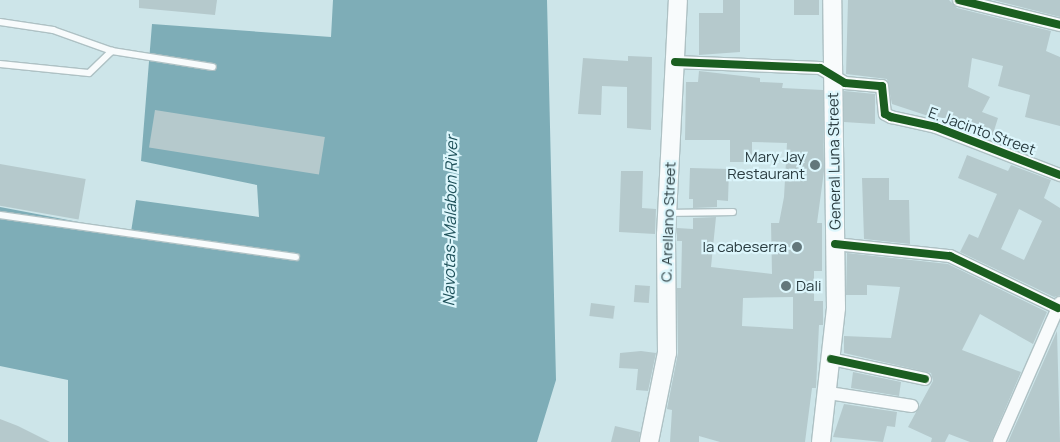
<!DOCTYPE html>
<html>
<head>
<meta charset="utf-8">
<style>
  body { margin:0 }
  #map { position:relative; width:1060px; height:442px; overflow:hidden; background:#cde5e9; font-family:Manrope,sans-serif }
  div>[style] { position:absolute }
  .water>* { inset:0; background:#7eadb7 }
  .building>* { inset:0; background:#b5c9cc; transform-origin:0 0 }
  .roads { filter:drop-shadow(1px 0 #aec1c4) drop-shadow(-1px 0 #aec1c4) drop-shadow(0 1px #aec1c4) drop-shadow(0 -1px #aec1c4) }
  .lane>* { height:6px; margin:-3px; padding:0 3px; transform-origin:3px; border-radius:3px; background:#f8fbfc }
  .street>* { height:12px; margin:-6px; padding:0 6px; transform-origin:6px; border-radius:6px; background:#f8fbfc }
  .secondary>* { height:18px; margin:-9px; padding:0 9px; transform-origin:9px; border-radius:9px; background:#f8fbfc }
  .cycleway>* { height:8px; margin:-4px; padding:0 4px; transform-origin:4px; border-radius:4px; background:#1b5e20 }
  .dots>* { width:14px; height:14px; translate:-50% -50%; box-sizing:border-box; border:2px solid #dcf6fc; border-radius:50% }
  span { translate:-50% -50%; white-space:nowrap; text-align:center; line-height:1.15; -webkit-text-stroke:4.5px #dcf6fc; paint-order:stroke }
  .street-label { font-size:15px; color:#2a3c40 }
  .poi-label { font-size:15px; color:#2a3c40 }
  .right { translate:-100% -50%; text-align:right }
  .left { translate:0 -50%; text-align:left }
  .water-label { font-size:16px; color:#1f515a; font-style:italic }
</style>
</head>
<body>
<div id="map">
  <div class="water">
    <div style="clip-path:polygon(333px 0,547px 0,556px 380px,537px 442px,68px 442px,68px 380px,0 366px,0 207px,131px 232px,136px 200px,259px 217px,257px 185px,141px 161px,152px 24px,331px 37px)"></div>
  </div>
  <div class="building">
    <div style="clip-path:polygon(139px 0,217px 0,215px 15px,139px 8px)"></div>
    <div style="clip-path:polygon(723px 0,740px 0,740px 52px,699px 55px,699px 13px,723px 13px)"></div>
    <div style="left:794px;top:0;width:25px;height:15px"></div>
    <div style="clip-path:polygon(848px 0,949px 0,957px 8px,1051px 31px,1046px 51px,1060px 57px,1060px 126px,1025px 117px,1030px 95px,998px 86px,1003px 66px,972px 58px,968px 87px,990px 97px,982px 112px,998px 118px,992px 137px,892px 104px,887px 79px,846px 74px)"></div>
    <div style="clip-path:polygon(993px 0,1060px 0,1060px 17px)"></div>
    <div style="clip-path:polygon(628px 56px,652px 57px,651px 130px,627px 128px,627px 87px,602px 86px,601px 115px,578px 114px,583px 58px,628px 61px)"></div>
    <div style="clip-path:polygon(evenodd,699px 71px,760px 78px,760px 82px,783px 83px,782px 88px,823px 90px,824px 171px,817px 223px,822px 223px,822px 271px,814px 271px,814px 301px,823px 301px,823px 325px,819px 325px,816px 388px,812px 388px,805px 442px,720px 442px,699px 436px,699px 442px,670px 442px,672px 410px,667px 409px,678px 353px,677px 288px,681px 288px,682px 241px,677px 241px,677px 228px,693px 229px,693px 218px,716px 217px,711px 267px,772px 274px,771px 223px,779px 223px,784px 197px,787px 143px,752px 142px,752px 162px,730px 162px,730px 140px,685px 140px,686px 82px,698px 82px,699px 71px,793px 297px,793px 329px,742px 326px,743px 298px,793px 297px)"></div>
    <div style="clip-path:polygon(844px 91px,875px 94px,875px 124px,844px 122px)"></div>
    <div style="left:155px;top:110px;width:172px;height:38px;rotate:9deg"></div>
    <div style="clip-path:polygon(evenodd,967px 155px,1008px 171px,1011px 165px,1051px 180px,1044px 198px,1060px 208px,1060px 295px,1054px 297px,960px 252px,969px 234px,978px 238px,997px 194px,958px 178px,967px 155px,1019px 209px,1042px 221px,1024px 260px,1001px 249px,1019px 209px)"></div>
    <div style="left:0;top:164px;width:87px;height:41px;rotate:10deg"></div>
    <div style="clip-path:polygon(690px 168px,729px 169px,728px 201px,717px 200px,717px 207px,693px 208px,693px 199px,689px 199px)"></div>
    <div style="clip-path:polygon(621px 171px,643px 171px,642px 208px,656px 209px,655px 234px,619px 232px)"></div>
    <div style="clip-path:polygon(862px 178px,889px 178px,889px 200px,909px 200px,910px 244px,864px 239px)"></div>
    <div style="clip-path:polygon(847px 253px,948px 264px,1047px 312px,1033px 344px,980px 314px,962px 350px,1021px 372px,991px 442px,970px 442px,949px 434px,945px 442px,931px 442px,932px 438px,908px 427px,933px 381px,931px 373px,844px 353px,844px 336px,891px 338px,900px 287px,867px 285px,867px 295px,846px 295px)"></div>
    <div style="left:635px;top:285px;width:15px;height:17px;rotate:4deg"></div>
    <div style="left:591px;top:303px;width:24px;height:13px;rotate:7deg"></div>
    <div style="clip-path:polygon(1057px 331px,1060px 442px,1008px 442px)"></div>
    <div style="clip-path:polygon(641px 351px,656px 353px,648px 391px,636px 390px,638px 369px,619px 368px,620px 353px)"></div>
    <div style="clip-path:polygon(853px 372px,901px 382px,899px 396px,851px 388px)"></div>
    <div style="clip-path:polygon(844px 404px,897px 412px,895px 427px,887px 426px,883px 442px,833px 437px)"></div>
    <div style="clip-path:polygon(0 419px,18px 426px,50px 442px,0 442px)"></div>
    <div style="clip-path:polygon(615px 426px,640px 432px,639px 442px,611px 442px)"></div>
  </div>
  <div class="roads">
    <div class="lane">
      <div style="left:0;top:22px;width:54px;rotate:8.6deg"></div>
      <div style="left:53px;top:30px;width:63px;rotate:19.6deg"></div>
      <div style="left:112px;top:51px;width:102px;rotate:9deg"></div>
      <div style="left:0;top:64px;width:89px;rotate:5.8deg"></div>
      <div style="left:89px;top:73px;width:32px;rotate:-44deg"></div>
      <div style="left:668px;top:213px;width:65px;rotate:-0.9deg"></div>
      <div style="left:0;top:215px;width:299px;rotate:8.1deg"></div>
    </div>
    <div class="street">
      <div style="left:959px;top:0;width:104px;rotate:13.9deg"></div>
      <div style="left:675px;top:62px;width:145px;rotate:2.4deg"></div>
      <div style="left:820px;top:68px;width:29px;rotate:31deg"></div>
      <div style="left:845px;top:83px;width:37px;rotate:5deg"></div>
      <div style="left:882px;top:86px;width:28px;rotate:84deg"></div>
      <div style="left:885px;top:114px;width:7px;rotate:27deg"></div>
      <div style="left:891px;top:117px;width:46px;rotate:12.5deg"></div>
      <div style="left:936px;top:127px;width:133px;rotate:21.2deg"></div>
      <div style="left:835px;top:244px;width:116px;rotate:6deg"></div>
      <div style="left:950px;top:256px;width:120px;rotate:25.7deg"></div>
      <div style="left:831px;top:359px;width:96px;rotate:12deg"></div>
      <div style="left:829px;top:393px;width:84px;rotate:8.9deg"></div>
      <div style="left:999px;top:442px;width:152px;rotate:-66.3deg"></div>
    </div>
    <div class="secondary">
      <div style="left:649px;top:442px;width:91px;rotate:-78.6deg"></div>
      <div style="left:667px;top:353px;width:118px;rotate:-90.5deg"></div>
      <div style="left:666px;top:235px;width:235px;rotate:-87.1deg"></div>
      <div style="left:821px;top:442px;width:135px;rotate:-83.6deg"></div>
      <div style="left:836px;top:308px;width:308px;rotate:-90.7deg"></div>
    </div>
  </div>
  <div class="cycleway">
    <div style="left:959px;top:0;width:104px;rotate:13.9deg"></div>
    <div style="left:675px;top:62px;width:145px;rotate:2.4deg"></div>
    <div style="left:820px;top:68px;width:29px;rotate:31deg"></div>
    <div style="left:845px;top:83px;width:37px;rotate:5deg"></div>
    <div style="left:882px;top:86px;width:28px;rotate:84deg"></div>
    <div style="left:885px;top:114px;width:7px;rotate:27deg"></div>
    <div style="left:891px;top:117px;width:46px;rotate:12.5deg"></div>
    <div style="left:936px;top:127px;width:133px;rotate:21.2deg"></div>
    <div style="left:835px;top:244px;width:116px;rotate:6deg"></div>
    <div style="left:950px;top:256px;width:120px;rotate:25.7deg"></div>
    <div style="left:831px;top:359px;width:96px;rotate:12deg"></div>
  </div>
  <div class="dots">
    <div style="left:815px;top:165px;background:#63777b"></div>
    <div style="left:797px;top:247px;background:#63777b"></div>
    <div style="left:786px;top:286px;background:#63777b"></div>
  </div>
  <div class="street-label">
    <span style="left:982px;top:131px;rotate:20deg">E. Jacinto Street</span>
    <span style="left:834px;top:161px;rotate:-91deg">General Luna Street</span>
    <span style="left:668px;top:222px;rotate:-88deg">C. Arellano Street</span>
  </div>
  <div class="poi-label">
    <span class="right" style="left:805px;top:165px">Mary Jay<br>Restaurant</span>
    <span class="right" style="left:787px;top:247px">la cabeserra</span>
    <span class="left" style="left:796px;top:286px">Dali</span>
  </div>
  <div class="water-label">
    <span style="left:450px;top:221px;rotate:-89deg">Navotas-Malabon River</span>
  </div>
</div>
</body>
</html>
